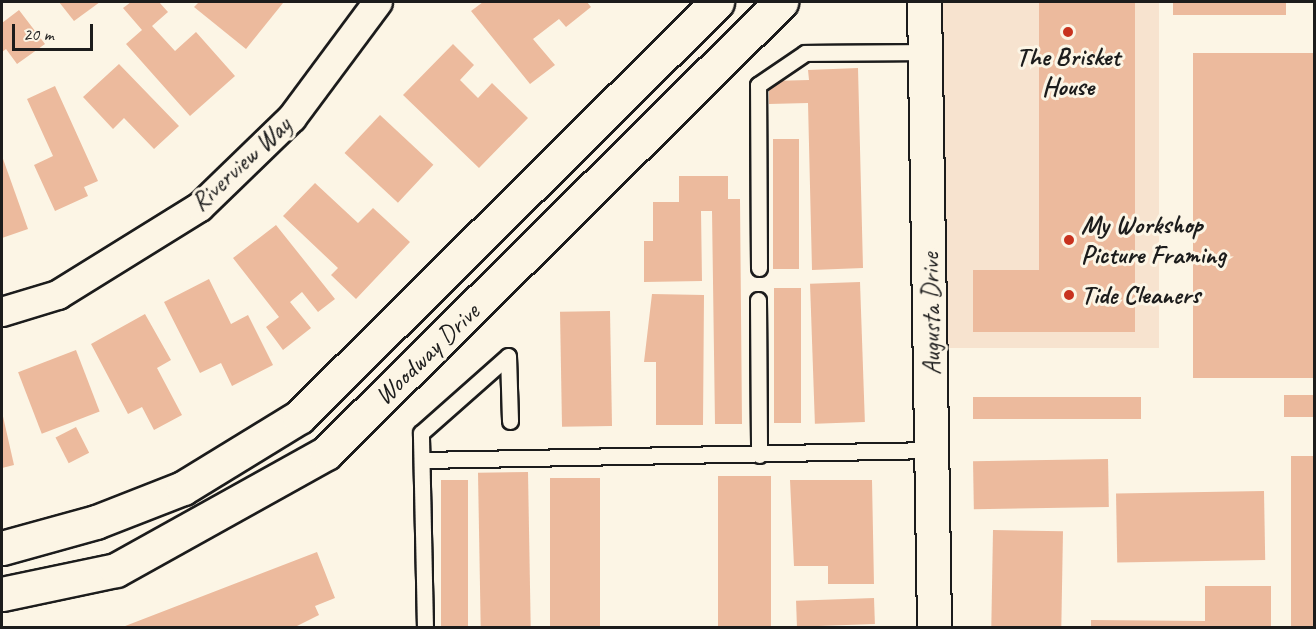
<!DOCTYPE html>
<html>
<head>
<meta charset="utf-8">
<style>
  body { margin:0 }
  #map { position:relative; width:1316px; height:629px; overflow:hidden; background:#fcf5e5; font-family:Caveat,sans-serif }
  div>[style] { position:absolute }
  .built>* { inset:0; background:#f7e3cf; transform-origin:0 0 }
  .building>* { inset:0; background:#ecba9d; transform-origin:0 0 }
  .roads { filter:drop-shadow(2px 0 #1c1c1c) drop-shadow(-2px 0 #1c1c1c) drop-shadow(0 2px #1c1c1c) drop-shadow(0 -2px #1c1c1c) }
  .lane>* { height:15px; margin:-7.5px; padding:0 7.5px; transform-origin:7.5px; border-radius:7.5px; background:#fcf5e5 }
  .street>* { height:28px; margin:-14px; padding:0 14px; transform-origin:14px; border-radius:14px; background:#fcf5e5 }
  .secondary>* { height:33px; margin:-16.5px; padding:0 16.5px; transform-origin:16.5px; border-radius:16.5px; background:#fcf5e5 }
  .dots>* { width:16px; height:16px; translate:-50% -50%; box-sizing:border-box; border:3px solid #fcf5e5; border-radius:50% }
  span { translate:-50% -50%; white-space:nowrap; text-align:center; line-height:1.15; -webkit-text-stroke:6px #fcf5e5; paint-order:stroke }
  .poi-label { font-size:26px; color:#1c1c1c; font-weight:700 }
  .left { translate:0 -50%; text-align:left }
  .street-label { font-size:26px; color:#1c1c1c }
  .frame { position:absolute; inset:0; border:3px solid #1c1c1c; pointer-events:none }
  .scale { position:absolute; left:12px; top:24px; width:81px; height:27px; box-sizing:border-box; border:3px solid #1c1c1c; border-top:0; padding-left:8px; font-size:18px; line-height:21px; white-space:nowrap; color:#1c1c1c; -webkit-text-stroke:4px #fcf5e5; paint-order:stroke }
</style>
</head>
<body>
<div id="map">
  <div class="built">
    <div style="left:940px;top:2px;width:219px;height:346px"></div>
  </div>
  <div class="building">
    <div style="clip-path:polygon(59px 2px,100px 2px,74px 21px)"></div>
    <div style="clip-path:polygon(131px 2px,159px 2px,168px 12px,152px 26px,175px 51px,196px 32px,235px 76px,190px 116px,126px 44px,142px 30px,123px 8px)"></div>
    <div style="clip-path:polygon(199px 2px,281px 2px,283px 3px,246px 49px,194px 7px)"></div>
    <div style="clip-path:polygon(483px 2px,587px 2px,591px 7px,566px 27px,559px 19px,533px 39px,555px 65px,530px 84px,471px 11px)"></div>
    <div style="clip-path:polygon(1039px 2px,1135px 2px,1135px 332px,973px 332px,973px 270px,1039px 270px)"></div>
    <div style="left:1173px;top:2px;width:113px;height:13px"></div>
    <div style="clip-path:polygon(19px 10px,45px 44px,17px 64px,6px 49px,2px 52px,2px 23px)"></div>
    <div style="clip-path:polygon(453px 44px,474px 65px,460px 80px,478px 98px,492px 83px,528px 118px,479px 168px,403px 95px)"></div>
    <div style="left:1193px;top:53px;width:121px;height:325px"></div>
    <div style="clip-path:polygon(119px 64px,179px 126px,154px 149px,124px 118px,113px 129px,83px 97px)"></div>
    <div style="clip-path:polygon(858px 68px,863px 268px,812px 270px,808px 103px,769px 104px,769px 81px,809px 80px,808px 70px)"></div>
    <div style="clip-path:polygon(55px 86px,98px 181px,84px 187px,88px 196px,55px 211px,34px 165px,53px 156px,27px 99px)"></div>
    <div style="left:380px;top:115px;width:73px;height:52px;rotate:43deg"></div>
    <div style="left:773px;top:139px;width:26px;height:130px"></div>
    <div style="clip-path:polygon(2px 156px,28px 229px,2px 238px)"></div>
    <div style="clip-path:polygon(679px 176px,728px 176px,728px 199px,740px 199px,742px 424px,715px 424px,712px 211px,701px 211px,702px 281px,644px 282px,644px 241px,653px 241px,653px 202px,679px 202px)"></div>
    <div style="clip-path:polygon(315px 183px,358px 223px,373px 208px,410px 242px,356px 299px,331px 275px,338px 268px,283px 216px)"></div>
    <div style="clip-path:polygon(276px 225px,335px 299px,318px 312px,302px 292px,290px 302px,311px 328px,283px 350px,266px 327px,279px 317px,233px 258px)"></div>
    <div style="clip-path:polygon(209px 279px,231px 324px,248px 315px,273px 365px,232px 386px,221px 363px,200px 373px,164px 302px)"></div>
    <div style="left:860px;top:282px;width:140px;height:50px;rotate:88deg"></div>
    <div style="left:774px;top:288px;width:27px;height:135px"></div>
    <div style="clip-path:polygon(652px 294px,704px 295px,703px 425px,656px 425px,656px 362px,644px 362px)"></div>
    <div style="left:610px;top:311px;width:115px;height:50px;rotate:89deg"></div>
    <div style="clip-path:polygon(145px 314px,171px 360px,157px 368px,182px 415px,154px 430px,142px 407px,128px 414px,91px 344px)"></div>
    <div style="left:76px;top:350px;width:66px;height:62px;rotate:69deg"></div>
    <div style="left:1284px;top:395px;width:30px;height:22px"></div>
    <div style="left:1141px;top:397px;width:22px;height:168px;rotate:90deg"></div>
    <div style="clip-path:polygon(2px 412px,14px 465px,2px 468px)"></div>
    <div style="left:76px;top:427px;width:29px;height:23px;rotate:63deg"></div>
    <div style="left:1291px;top:456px;width:23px;height:172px"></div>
    <div style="left:1108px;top:459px;width:48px;height:135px;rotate:89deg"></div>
    <div style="left:528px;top:472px;width:156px;height:50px;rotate:89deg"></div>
    <div style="left:771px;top:476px;width:152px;height:53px;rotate:90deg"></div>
    <div style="left:550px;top:478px;width:50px;height:150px"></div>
    <div style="left:441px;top:480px;width:27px;height:148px"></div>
    <div style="clip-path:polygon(790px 480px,872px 480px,874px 584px,828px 584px,828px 566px,794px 566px)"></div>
    <div style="left:1264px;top:491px;width:69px;height:148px;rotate:89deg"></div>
    <div style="left:993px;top:530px;width:70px;height:98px;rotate:1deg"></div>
    <div style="clip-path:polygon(317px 552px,335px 598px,315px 606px,319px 615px,293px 628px,120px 628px)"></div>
    <div style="clip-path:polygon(1205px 586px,1271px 586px,1271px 628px,1091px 628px,1091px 620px,1205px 621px)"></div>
    <div style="left:874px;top:598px;width:26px;height:78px;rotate:88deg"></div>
  </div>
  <div class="roads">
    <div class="lane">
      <div style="left:759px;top:268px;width:183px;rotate:-90.3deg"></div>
      <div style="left:758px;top:85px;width:57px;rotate:-34.2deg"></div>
      <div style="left:805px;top:53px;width:120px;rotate:-0.5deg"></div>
      <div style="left:758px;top:300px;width:155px;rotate:89.6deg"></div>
      <div style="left:422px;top:460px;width:511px;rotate:-1.12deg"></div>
      <div style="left:425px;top:628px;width:195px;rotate:-91.2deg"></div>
      <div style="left:421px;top:433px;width:116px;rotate:-41.5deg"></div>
      <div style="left:508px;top:356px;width:65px;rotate:88.2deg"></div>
    </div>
    <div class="street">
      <div style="left:2px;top:312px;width:59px;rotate:-16.9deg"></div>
      <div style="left:58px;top:295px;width:167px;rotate:-31.8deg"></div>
      <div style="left:200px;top:207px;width:128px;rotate:-44.1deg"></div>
      <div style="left:292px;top:118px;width:144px;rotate:-53.4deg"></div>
    </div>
    <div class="secondary">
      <div style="left:924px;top:2px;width:626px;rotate:89.08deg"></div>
      <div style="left:2px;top:548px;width:98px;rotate:-15.5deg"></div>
      <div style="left:96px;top:522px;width:93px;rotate:-21.3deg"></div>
      <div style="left:183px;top:488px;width:136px;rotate:-31.5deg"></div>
      <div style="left:299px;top:417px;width:589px;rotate:-44.79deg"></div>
      <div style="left:2px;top:594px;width:116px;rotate:-11.9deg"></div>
      <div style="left:116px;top:570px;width:240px;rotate:-29.1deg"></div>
      <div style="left:326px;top:453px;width:641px;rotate:-44.75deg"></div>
    </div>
  </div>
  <div class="dots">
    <div style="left:1068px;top:32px;background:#c8321e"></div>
    <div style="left:1069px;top:240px;background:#c8321e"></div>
    <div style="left:1069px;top:295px;background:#c8321e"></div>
  </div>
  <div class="poi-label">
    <span style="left:1068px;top:72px">The Brisket<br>House</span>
    <span class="left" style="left:1081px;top:240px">My Workshop<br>Picture Framing</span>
    <span class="left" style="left:1081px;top:295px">Tide Cleaners</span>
  </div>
  <div class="street-label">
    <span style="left:241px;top:164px;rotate:-43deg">Riverview Way</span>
    <span style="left:931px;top:314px;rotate:-91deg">Augusta Drive</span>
    <span style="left:427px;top:354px;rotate:-44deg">Woodway Drive</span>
  </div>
  <div class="frame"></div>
  <div class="scale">20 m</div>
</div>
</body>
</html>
